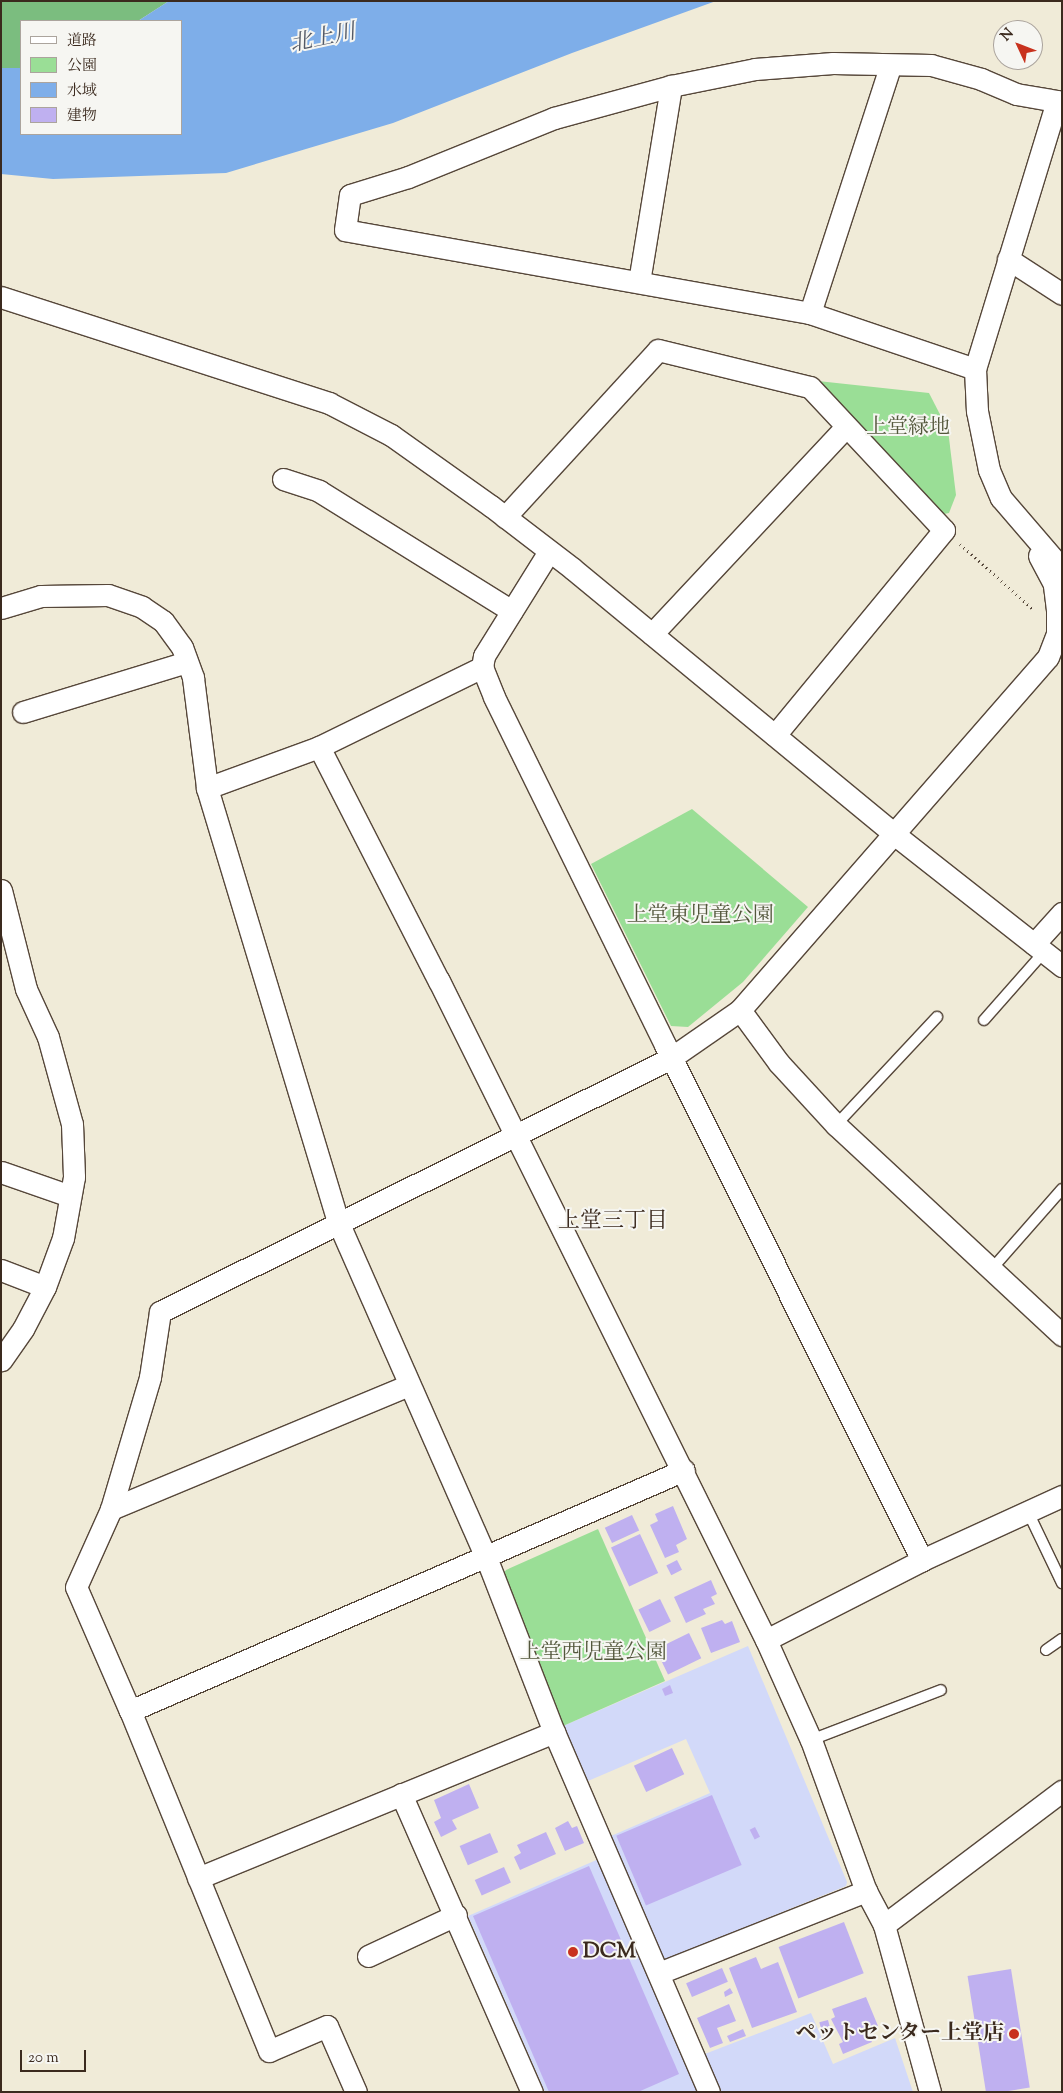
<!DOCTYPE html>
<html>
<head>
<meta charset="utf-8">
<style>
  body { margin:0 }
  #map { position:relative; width:1063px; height:2093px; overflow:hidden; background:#f0ebd8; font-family:"Sorts Mill Goudy","Noto Serif JP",serif }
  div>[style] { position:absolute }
  .built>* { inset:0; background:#d2d9f9 }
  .green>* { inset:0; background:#9ade96 }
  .forest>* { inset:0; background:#7bbd7f }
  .water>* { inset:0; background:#7eaee9 }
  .building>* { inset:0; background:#bfb0f0; transform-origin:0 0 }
  .path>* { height:3px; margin-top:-1.5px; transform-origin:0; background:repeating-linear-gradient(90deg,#56473a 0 1px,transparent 0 5px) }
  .roads { filter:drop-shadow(1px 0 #56473a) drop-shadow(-1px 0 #56473a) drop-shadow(0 1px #56473a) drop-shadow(0 -1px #56473a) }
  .service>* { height:10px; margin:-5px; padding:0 5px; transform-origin:5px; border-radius:5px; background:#fff }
  .minor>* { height:21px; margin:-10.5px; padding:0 10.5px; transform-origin:10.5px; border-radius:10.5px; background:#fff }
  .dots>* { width:14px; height:14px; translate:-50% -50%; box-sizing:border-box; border:2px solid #f6f6f2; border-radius:50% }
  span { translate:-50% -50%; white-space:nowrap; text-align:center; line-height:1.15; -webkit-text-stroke:4px #f6f6f2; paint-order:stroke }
  .park-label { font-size:21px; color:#53573c }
  .poi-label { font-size:21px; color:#3b2a1e; font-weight:700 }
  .left { translate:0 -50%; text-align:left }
  .right { translate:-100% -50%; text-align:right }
  .water-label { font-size:22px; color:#525865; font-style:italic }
  .neighbourhood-label { font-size:22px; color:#3b2a1e }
  .frame { position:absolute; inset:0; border:2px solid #3b2a1e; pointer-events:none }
  .legend { position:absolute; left:20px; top:20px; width:162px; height:115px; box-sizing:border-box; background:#f6f6f2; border:1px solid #aba49d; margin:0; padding:6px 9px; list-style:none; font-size:15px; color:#3b2a1e }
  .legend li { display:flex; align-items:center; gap:10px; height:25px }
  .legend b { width:25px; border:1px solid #aba49d }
  .north { position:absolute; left:993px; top:20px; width:50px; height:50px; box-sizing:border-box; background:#f6f6f2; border:1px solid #aba49d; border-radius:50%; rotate:313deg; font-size:14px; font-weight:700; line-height:20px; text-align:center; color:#3b2a1e }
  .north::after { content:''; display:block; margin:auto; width:18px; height:22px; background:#c8321e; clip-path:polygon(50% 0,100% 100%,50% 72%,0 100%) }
  .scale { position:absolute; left:20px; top:2050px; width:66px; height:22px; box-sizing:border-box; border:2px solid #3b2a1e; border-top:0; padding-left:6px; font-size:15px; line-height:18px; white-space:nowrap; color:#3b2a1e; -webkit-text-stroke:4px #f6f6f2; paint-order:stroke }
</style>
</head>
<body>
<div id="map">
  <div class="built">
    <div style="clip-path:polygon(748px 1646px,847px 1882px,846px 1886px,645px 1968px,684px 2062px,811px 2013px,833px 2064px,895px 2038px,913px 2092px,545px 2092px,468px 1916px,617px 1851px,611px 1836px,710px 1793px,686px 1739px,588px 1781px,563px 1726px)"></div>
  </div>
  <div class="green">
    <div style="clip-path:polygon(818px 381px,929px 393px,948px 430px,956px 495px,949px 513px,944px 514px,840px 410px)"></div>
    <div style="clip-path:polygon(692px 809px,808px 907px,743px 982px,688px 1027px,671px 1026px,591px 864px)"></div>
    <div style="clip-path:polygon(598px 1529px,665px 1681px,563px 1726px,501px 1577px,506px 1570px)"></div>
  </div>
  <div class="forest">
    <div style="clip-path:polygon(1px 1px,169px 1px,138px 21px,21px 21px,21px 68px,1px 69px)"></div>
  </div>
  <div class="water">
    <div style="clip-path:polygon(169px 1px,716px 1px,572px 53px,393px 123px,226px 173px,53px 179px,1px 174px,1px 68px,21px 68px,21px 134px,181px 134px,181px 21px,138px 21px)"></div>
  </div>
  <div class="building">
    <div style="clip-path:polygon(673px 1506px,687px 1539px,676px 1545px,679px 1552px,665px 1558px,650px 1525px,658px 1521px,655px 1514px)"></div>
    <div style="left:632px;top:1515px;width:17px;height:30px;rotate:65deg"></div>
    <div style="left:640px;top:1534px;width:43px;height:32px;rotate:65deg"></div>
    <div style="left:677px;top:1560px;width:11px;height:12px;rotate:63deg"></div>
    <div style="clip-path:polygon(711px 1580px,717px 1594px,711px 1597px,715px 1604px,703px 1609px,706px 1614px,686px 1623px,674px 1597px)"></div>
    <div style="left:660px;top:1599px;width:25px;height:24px;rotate:64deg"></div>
    <div style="clip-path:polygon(722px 1620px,725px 1624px,732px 1621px,740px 1642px,711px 1653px,701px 1628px)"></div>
    <div style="left:689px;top:1633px;width:28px;height:37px;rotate:64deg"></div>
    <div style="clip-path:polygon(670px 1685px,673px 1693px,665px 1696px,662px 1689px)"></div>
    <div style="left:672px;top:1748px;width:29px;height:42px;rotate:65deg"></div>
    <div style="clip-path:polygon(469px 1784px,479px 1808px,452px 1820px,457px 1829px,441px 1837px,434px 1822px,441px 1818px,434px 1800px)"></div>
    <div style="left:712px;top:1795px;width:76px;height:104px;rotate:67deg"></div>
    <div style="clip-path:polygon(568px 1821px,572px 1828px,577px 1826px,584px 1843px,565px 1851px,555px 1828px)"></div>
    <div style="left:755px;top:1827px;width:11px;height:6px;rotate:63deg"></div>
    <div style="clip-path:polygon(546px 1832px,556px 1854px,520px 1870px,514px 1857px,521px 1853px,517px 1845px)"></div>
    <div style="left:490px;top:1833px;width:21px;height:33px;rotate:67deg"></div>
    <div style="clip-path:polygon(589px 1866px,679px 2074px,638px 2092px,549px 2092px,473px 1916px)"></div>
    <div style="left:504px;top:1867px;width:17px;height:32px;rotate:66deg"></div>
    <div style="left:844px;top:1922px;width:55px;height:70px;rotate:69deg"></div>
    <div style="clip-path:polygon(756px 1957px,761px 1969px,778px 1962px,797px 2012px,752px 2028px,729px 1968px)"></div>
    <div style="left:722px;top:1968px;width:15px;height:39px;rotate:67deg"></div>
    <div style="left:1011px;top:1969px;width:120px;height:44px;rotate:81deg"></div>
    <div style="clip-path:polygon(730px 1988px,733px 1993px,725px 1997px,724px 1992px)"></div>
    <div style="clip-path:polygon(866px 1997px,878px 2026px,866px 2030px,872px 2042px,843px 2054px,839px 2044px,843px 2042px,831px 2019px,835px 2017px,832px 2009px)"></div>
    <div style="clip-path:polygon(729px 2004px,736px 2021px,717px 2028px,723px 2043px,710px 2048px,697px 2018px)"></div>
    <div style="left:828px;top:2020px;width:16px;height:9px;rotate:75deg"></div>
    <div style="clip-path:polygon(743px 2029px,746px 2036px,730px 2042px,727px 2036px)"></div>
  </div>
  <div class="path">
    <div style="left:960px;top:544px;width:99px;rotate:41.7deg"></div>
  </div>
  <div class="roads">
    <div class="service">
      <div style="left:984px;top:1020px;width:91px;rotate:-48.6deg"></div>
      <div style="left:836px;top:1125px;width:148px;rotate:-46.9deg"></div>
      <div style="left:990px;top:1271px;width:109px;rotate:-48.7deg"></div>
      <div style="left:1028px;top:1512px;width:79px;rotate:64.4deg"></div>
      <div style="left:1046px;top:1650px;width:19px;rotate:-35deg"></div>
      <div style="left:811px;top:1740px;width:139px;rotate:-21deg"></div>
    </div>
    <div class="minor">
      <div style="left:1008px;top:259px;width:64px;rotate:32.9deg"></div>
      <div style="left:639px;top:282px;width:199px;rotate:-80.7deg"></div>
      <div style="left:1px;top:297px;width:345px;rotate:17.9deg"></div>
      <div style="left:329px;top:403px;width:70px;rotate:27.3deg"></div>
      <div style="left:391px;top:435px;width:123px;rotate:35.4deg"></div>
      <div style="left:491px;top:506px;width:103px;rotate:37.5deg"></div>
      <div style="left:573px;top:569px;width:416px;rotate:39.5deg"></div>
      <div style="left:894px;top:834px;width:214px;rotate:38.2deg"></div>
      <div style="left:810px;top:313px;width:259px;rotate:-72deg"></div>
      <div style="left:975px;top:369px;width:174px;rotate:-161.3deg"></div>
      <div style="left:810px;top:313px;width:472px;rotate:-169.9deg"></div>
      <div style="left:345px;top:230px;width:35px;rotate:-82deg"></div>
      <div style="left:350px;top:195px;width:61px;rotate:-17.2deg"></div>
      <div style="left:408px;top:177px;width:157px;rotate:-22deg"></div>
      <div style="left:554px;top:118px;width:121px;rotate:-15.3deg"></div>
      <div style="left:671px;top:86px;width:86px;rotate:-11.4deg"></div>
      <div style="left:755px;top:69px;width:78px;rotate:-4.4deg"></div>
      <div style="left:833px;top:63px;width:98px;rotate:1.2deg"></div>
      <div style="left:931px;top:65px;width:52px;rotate:15.6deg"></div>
      <div style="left:981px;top:79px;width:38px;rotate:23deg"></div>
      <div style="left:1016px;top:94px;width:42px;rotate:9.7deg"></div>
      <div style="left:1057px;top:101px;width:280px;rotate:107deg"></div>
      <div style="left:975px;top:369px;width:42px;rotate:87.3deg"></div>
      <div style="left:977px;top:411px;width:60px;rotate:78.5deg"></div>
      <div style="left:989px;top:470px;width:30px;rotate:67deg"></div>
      <div style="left:1001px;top:498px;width:94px;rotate:49.3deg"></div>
      <div style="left:283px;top:479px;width:38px;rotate:18deg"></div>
      <div style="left:319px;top:491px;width:227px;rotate:31.9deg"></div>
      <div style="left:505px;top:517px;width:226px;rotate:-47.5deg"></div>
      <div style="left:658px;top:350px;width:156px;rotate:13.7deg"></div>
      <div style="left:810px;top:387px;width:196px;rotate:46.9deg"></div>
      <div style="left:944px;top:530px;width:266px;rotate:129.5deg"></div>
      <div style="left:548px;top:553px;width:121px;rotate:121.9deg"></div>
      <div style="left:484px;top:656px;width:11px;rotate:100deg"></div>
      <div style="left:482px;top:667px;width:32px;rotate:68deg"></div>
      <div style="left:494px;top:697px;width:388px;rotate:63.8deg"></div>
      <div style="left:665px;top:1045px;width:576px;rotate:63.48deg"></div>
      <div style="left:1px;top:608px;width:42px;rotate:-16.7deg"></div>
      <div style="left:41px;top:596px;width:67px;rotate:-0.9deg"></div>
      <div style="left:108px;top:595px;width:36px;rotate:19deg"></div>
      <div style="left:142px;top:607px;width:25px;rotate:34deg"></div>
      <div style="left:163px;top:621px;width:32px;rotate:54deg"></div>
      <div style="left:182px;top:647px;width:33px;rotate:70deg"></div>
      <div style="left:193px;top:678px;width:111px;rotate:82.7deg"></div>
      <div style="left:207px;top:788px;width:456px;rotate:73.2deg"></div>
      <div style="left:339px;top:1224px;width:364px;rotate:66.2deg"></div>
      <div style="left:486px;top:1557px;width:188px;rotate:68.8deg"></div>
      <div style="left:554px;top:1732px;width:392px;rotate:66.7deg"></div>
      <div style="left:652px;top:634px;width:282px;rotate:-46.9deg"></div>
      <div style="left:23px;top:712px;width:171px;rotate:-17deg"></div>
      <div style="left:319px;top:747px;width:263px;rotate:62.9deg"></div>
      <div style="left:439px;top:981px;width:736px;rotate:63.61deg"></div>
      <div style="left:766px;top:1640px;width:110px;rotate:65.8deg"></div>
      <div style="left:811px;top:1740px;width:161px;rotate:70deg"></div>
      <div style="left:866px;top:1891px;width:38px;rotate:62deg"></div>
      <div style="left:884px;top:1925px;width:173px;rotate:74.6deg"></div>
      <div style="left:207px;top:788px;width:119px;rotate:-20.1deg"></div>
      <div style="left:319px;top:747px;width:182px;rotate:-26.1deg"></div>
      <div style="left:1px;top:890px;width:102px;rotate:75.8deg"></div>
      <div style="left:26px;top:989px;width:53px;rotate:65.4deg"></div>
      <div style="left:48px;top:1037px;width:90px;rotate:74.6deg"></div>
      <div style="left:72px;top:1124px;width:53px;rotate:87.8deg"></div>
      <div style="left:74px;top:1177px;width:62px;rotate:100.2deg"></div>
      <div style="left:63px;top:1238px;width:52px;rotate:110.2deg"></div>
      <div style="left:45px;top:1287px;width:47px;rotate:117.6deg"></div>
      <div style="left:23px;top:1329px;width:38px;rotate:125deg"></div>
      <div style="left:1034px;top:944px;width:42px;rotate:-47.9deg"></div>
      <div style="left:740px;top:1010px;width:66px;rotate:53.7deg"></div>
      <div style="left:779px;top:1063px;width:84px;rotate:47.4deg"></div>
      <div style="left:836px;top:1125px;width:309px;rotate:42.9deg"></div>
      <div style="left:1px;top:1172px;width:73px;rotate:19.2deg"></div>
      <div style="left:1px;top:1270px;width:47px;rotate:21.1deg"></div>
      <div style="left:111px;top:1509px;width:323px;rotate:-22.6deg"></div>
      <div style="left:766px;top:1640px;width:175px;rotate:-27.1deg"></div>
      <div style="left:922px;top:1560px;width:154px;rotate:-24.6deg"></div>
      <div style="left:130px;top:1711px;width:135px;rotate:-113.5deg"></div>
      <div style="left:76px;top:1587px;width:85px;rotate:-65.8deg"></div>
      <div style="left:111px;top:1509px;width:138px;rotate:-73.5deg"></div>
      <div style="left:150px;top:1377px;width:66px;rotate:-81.3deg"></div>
      <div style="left:160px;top:1312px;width:571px;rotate:-26.43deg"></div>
      <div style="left:671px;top:1058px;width:84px;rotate:-34.8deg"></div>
      <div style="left:740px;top:1010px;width:468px;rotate:-48.9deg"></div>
      <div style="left:1048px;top:657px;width:25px;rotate:-69deg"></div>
      <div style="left:1057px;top:634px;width:24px;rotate:-90deg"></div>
      <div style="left:1057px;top:610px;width:26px;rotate:-97deg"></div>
      <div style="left:1054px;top:584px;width:32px;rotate:-118deg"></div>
      <div style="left:401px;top:1794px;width:326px;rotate:66.3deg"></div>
      <div style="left:198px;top:1878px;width:385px;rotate:-22.3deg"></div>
      <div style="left:884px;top:1925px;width:223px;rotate:-37deg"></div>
      <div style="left:368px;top:1956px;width:97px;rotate:-25deg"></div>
      <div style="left:659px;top:1973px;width:223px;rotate:-21.6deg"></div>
      <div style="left:356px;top:2092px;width:72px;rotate:-113.7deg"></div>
      <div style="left:327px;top:2026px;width:63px;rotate:156.7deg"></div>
      <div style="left:269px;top:2051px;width:367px;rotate:-112.2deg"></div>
      <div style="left:130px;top:1711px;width:604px;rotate:-23.51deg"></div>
    </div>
  </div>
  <div class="dots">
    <div style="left:573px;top:1952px;background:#c8321e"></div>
    <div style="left:1014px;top:2034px;background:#c8321e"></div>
  </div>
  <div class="park-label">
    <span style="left:908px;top:428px">上堂緑地</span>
    <span style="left:700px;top:916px">上堂東児童公園</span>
    <span style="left:593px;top:1653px">上堂西児童公園</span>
  </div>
  <div class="poi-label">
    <span class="left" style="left:583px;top:1952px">DCM</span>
    <span class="right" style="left:1004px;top:2034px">ペットセンター上堂店</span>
  </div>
  <div class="water-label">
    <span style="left:323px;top:40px;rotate:-12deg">北上川</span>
  </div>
  <div class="neighbourhood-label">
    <span style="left:613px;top:1223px">上堂三丁目</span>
  </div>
  <div class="frame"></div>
  <ul class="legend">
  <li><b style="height:6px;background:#fff"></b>道路</li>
  <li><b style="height:14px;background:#9ade96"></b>公園</li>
  <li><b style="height:14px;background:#7eaee9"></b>水域</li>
  <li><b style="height:14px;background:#bfb0f0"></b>建物</li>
  </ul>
  <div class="north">N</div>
  <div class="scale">20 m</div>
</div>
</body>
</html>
